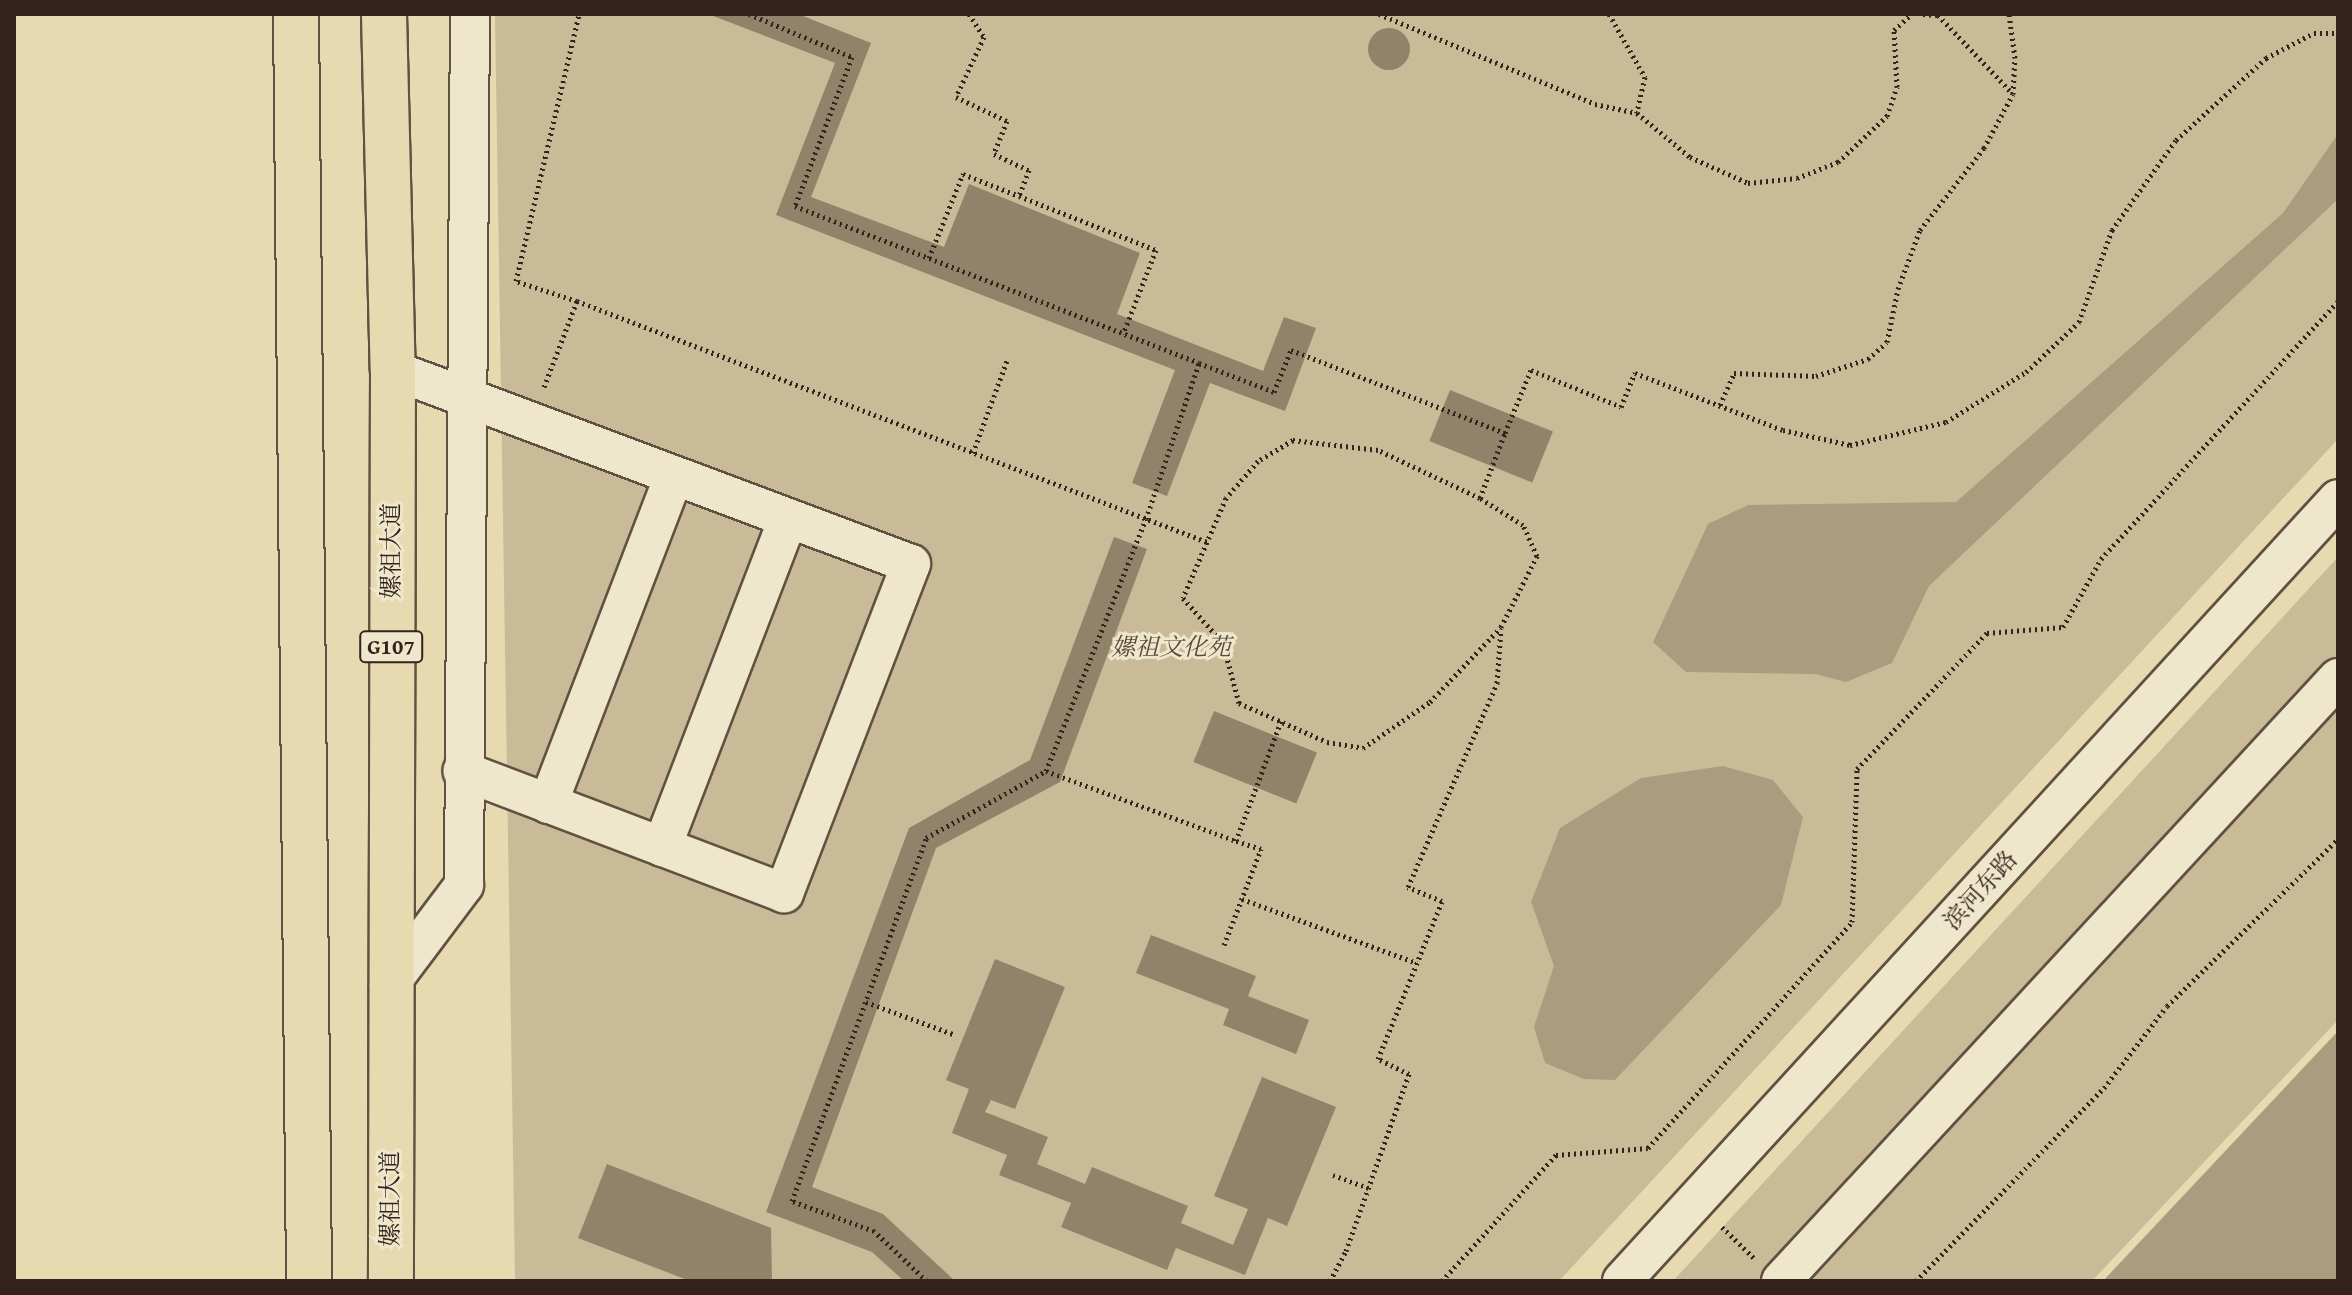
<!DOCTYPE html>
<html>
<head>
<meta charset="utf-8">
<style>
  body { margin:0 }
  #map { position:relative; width:2352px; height:1295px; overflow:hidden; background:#e7dab1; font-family:"Gentium Book Plus","Noto Serif SC",serif }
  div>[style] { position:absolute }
  .green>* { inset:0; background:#c9bb98 }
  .water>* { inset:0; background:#aa9c7f }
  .building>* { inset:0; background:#91826a; transform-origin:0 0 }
  .round { border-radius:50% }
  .path>* { height:5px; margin-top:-2.5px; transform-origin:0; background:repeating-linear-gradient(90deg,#34231d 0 2px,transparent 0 6px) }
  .roads { filter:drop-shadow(2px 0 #615142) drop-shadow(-2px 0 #615142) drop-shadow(0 2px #615142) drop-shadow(0 -2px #615142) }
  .minor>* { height:38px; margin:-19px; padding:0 19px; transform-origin:19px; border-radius:19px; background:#efe7cc }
  .highway>* { height:44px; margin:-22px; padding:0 22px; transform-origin:22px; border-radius:22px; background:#e7dab1 }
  span { translate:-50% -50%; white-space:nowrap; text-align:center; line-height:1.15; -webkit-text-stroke:6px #efe7cc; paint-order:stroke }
  .shield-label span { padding:2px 6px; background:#efe7cc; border:2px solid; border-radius:6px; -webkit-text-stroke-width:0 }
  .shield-label { font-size:22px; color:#34231d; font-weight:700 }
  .street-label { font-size:24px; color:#34231d }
  .park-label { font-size:24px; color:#59493c; font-style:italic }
  .frame { position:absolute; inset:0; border:16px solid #34231d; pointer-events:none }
</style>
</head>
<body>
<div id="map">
  <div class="green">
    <div style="clip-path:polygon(495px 14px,2338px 14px,2338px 439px,1559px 1281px,515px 1281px)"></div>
    <div style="clip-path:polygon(2338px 557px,2338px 1020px,2092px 1281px,1673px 1281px)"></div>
  </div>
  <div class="water">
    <div style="clip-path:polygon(2338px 134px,2338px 199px,1929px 586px,1892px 663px,1846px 682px,1815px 674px,1686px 672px,1653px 642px,1708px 524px,1748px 505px,1956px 502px,2283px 213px)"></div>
    <div style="clip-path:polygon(1723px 766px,1773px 780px,1803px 817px,1781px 905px,1615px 1080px,1584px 1079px,1545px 1063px,1534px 1027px,1554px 966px,1531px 902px,1560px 828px,1641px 778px)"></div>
    <div style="clip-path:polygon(2338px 1031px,2338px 1281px,2103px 1281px)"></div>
  </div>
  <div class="building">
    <div style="clip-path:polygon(708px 14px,798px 14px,871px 43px,811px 197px,944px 247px,969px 184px,1140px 253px,1117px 314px,1263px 371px,1284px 317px,1316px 328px,1285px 411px,1210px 383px,1167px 496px,1132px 483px,1175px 370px,776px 215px,835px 63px)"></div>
    <div class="round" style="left:1368px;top:28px;width:42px;height:42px"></div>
    <div style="left:1450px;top:390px;width:111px;height:55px;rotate:22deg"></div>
    <div style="clip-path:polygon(1114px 537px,1147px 549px,1060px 782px,936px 848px,812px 1187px,883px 1214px,955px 1281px,904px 1281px,872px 1252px,766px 1212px,909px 828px,1030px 760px)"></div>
    <div style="left:1214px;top:711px;width:111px;height:55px;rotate:22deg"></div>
    <div style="clip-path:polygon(1151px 935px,1256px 976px,1248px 996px,1309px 1020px,1296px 1054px,1223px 1025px,1229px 1009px,1136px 973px)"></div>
    <div style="clip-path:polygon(995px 959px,1065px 987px,1015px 1109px,991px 1100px,985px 1112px,1048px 1137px,1037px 1164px,1085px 1184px,1092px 1167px,1188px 1206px,1181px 1223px,1233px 1245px,1248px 1209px,1214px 1196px,1262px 1077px,1336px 1107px,1287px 1226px,1268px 1218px,1245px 1275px,1176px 1248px,1167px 1270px,1061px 1227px,1071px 1203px,999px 1175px,1007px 1155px,952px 1133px,969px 1089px,946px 1080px)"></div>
    <div style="clip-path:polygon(607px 1164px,771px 1228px,772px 1281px,690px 1281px,578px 1238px)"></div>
  </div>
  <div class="path">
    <div style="left:749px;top:14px;width:112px;rotate:22.7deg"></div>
    <div style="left:852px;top:57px;width:160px;rotate:110.9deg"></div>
    <div style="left:795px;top:206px;width:433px;rotate:21.2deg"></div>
    <div style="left:969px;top:14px;width:27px;rotate:57deg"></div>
    <div style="left:984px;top:37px;width:66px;rotate:115deg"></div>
    <div style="left:956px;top:97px;width:56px;rotate:25.2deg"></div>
    <div style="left:1007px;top:121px;width:35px;rotate:112deg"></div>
    <div style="left:994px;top:154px;width:38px;rotate:25deg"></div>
    <div style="left:1029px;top:170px;width:28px;rotate:111deg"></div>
    <div style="left:1379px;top:14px;width:234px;rotate:22.6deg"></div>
    <div style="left:1595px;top:104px;width:43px;rotate:12.1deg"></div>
    <div style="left:1637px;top:113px;width:69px;rotate:39.7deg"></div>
    <div style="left:1690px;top:157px;width:64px;rotate:24.1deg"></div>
    <div style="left:1748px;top:183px;width:49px;rotate:-5.8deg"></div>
    <div style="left:1797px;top:178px;width:44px;rotate:-21.3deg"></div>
    <div style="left:1838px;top:162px;width:67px;rotate:-43.2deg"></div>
    <div style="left:1887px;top:116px;width:31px;rotate:-71deg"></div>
    <div style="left:1897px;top:87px;width:57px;rotate:-93deg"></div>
    <div style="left:1894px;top:30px;width:24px;rotate:-42deg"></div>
    <div style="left:1609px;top:14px;width:73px;rotate:60.3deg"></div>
    <div style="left:1645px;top:77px;width:37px;rotate:103deg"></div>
    <div style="left:1923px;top:14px;width:15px;rotate:4deg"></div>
    <div style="left:1938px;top:15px;width:108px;rotate:46.5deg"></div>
    <div style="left:929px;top:258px;width:91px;rotate:-68deg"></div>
    <div style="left:963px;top:174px;width:60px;rotate:21.4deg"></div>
    <div style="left:1019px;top:196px;width:147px;rotate:21.5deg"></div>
    <div style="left:1156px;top:250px;width:90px;rotate:111.4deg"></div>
    <div style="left:577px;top:301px;width:64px;rotate:-161.8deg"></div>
    <div style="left:516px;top:281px;width:274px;rotate:-76.7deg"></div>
    <div style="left:544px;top:387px;width:92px;rotate:-69deg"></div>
    <div style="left:577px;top:301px;width:675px;rotate:20.93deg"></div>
    <div style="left:1720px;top:405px;width:35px;rotate:-66deg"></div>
    <div style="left:1734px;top:373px;width:82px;rotate:2.1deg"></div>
    <div style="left:1816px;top:376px;width:55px;rotate:-18.1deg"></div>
    <div style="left:1868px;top:359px;width:25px;rotate:-42deg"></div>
    <div style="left:1887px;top:342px;width:54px;rotate:-78.3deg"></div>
    <div style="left:1898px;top:289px;width:63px;rotate:-69.6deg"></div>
    <div style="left:1920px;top:230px;width:104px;rotate:-52deg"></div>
    <div style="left:1984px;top:148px;width:61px;rotate:-61.8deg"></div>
    <div style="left:2013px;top:94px;width:36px;rotate:-87deg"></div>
    <div style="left:2015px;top:58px;width:44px;rotate:-97.8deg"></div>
    <div style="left:973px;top:453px;width:101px;rotate:-69.8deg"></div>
    <div style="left:1480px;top:498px;width:113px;rotate:-154.8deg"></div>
    <div style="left:1378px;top:450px;width:86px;rotate:-173.3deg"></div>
    <div style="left:1293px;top:440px;width:41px;rotate:149deg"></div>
    <div style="left:1258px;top:461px;width:49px;rotate:130.9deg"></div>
    <div style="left:1226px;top:498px;width:109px;rotate:113.3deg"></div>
    <div style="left:1183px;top:598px;width:60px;rotate:48.4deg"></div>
    <div style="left:1223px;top:643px;width:62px;rotate:75.1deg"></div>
    <div style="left:1239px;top:703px;width:96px;rotate:23.9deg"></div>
    <div style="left:1327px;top:742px;width:36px;rotate:9deg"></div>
    <div style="left:1363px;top:748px;width:81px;rotate:-34.5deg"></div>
    <div style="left:1430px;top:702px;width:103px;rotate:-46.6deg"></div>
    <div style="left:1501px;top:627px;width:80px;rotate:-63.1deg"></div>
    <div style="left:1537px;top:556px;width:34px;rotate:-114deg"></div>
    <div style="left:1523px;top:525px;width:51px;rotate:-147.9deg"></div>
    <div style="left:1480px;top:498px;width:70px;rotate:-69deg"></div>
    <div style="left:1046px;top:771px;width:202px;rotate:20.2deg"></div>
    <div style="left:1236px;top:841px;width:128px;rotate:-69.4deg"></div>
    <div style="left:1242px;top:899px;width:186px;rotate:20.1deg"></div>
    <div style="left:1224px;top:945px;width:103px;rotate:-68.9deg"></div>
    <div style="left:1261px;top:849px;width:26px;rotate:-162deg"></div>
    <div style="left:866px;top:1002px;width:93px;rotate:20.2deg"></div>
    <div style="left:1333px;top:1175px;width:38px;rotate:20deg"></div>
    <div style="left:1722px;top:1227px;width:46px;rotate:44.1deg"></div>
    <div style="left:927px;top:1281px;width:73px;rotate:-136.7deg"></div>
    <div style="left:874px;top:1231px;width:87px;rotate:-159.9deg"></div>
    <div style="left:792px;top:1201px;width:387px;rotate:-69.7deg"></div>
    <div style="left:926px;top:838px;width:137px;rotate:-29.2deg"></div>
    <div style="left:1046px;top:771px;width:271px;rotate:-68.4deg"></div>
    <div style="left:1146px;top:519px;width:165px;rotate:-71.2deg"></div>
    <div style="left:1199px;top:363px;width:80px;rotate:21.1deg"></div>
    <div style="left:1274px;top:392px;width:45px;rotate:-68deg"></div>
    <div style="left:1291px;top:350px;width:230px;rotate:21.2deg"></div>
    <div style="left:1505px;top:433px;width:68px;rotate:-67.6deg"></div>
    <div style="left:1531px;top:370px;width:97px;rotate:22.3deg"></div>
    <div style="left:1621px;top:407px;width:37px;rotate:-68deg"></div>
    <div style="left:1635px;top:373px;width:159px;rotate:21.1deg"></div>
    <div style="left:1783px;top:430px;width:69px;rotate:12.6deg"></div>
    <div style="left:1850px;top:445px;width:99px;rotate:-13.5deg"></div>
    <div style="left:1946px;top:422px;width:94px;rotate:-32deg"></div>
    <div style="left:2026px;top:372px;width:73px;rotate:-43.3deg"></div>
    <div style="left:2079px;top:322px;width:98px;rotate:-70.3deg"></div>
    <div style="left:2112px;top:230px;width:110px;rotate:-54.6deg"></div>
    <div style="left:2176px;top:140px;width:122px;rotate:-42.3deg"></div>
    <div style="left:2266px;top:58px;width:54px;rotate:-27.5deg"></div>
    <div style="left:2314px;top:33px;width:24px"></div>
    <div style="left:1330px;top:1281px;width:34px;rotate:-62deg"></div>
    <div style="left:1346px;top:1251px;width:188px;rotate:-70.4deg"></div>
    <div style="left:1409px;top:1074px;width:34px;rotate:-154deg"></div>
    <div style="left:1378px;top:1059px;width:170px;rotate:-67.9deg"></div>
    <div style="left:1442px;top:901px;width:37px;rotate:-158deg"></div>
    <div style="left:1408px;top:887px;width:223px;rotate:-66.4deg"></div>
    <div style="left:1497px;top:683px;width:54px;rotate:-85.8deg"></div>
    <div style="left:1442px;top:1281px;width:170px;rotate:-47.9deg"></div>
    <div style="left:1556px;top:1155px;width:92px;rotate:-4.4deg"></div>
    <div style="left:1648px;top:1148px;width:304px;rotate:-47.9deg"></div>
    <div style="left:1852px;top:922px;width:153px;rotate:-88.1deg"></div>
    <div style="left:1857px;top:769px;width:188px;rotate:-46.3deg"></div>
    <div style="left:1987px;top:633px;width:76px;rotate:-4.5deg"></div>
    <div style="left:2063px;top:627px;width:78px;rotate:-60.8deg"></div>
    <div style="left:2101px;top:559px;width:350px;rotate:-47.4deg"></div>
    <div style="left:1916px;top:1281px;width:269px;rotate:-45.8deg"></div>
    <div style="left:2104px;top:1088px;width:103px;rotate:-52.5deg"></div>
    <div style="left:2167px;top:1006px;width:239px;rotate:-44.3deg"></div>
  </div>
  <div class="roads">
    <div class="minor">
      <div style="left:393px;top:370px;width:553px;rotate:20.53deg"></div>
      <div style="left:911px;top:564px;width:353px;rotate:111.1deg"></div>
      <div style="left:784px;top:893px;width:344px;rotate:-159.2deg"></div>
      <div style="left:548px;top:804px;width:352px;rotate:-69deg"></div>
      <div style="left:662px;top:847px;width:352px;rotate:-69deg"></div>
      <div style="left:389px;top:985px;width:125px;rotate:-53.1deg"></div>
      <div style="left:464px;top:885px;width:871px;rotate:-89.61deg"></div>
      <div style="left:1622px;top:1281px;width:1060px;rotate:-47.52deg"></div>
      <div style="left:1781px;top:1281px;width:821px;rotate:-47.27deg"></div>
    </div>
    <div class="highway">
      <div style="left:296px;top:14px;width:1267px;rotate:89.41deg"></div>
      <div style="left:384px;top:14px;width:356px;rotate:88.6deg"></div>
      <div style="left:393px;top:370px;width:911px;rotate:90.13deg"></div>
    </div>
  </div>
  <div class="shield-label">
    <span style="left:391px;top:647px">G107</span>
  </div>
  <div class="street-label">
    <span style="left:391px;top:551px;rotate:-90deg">嫘祖大道</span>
    <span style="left:1980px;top:890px;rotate:-48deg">滨河东路</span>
    <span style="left:390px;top:1199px;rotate:-90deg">嫘祖大道</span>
  </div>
  <div class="park-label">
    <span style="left:1171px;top:647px">嫘祖文化苑</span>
  </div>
  <div class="frame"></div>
</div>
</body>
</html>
